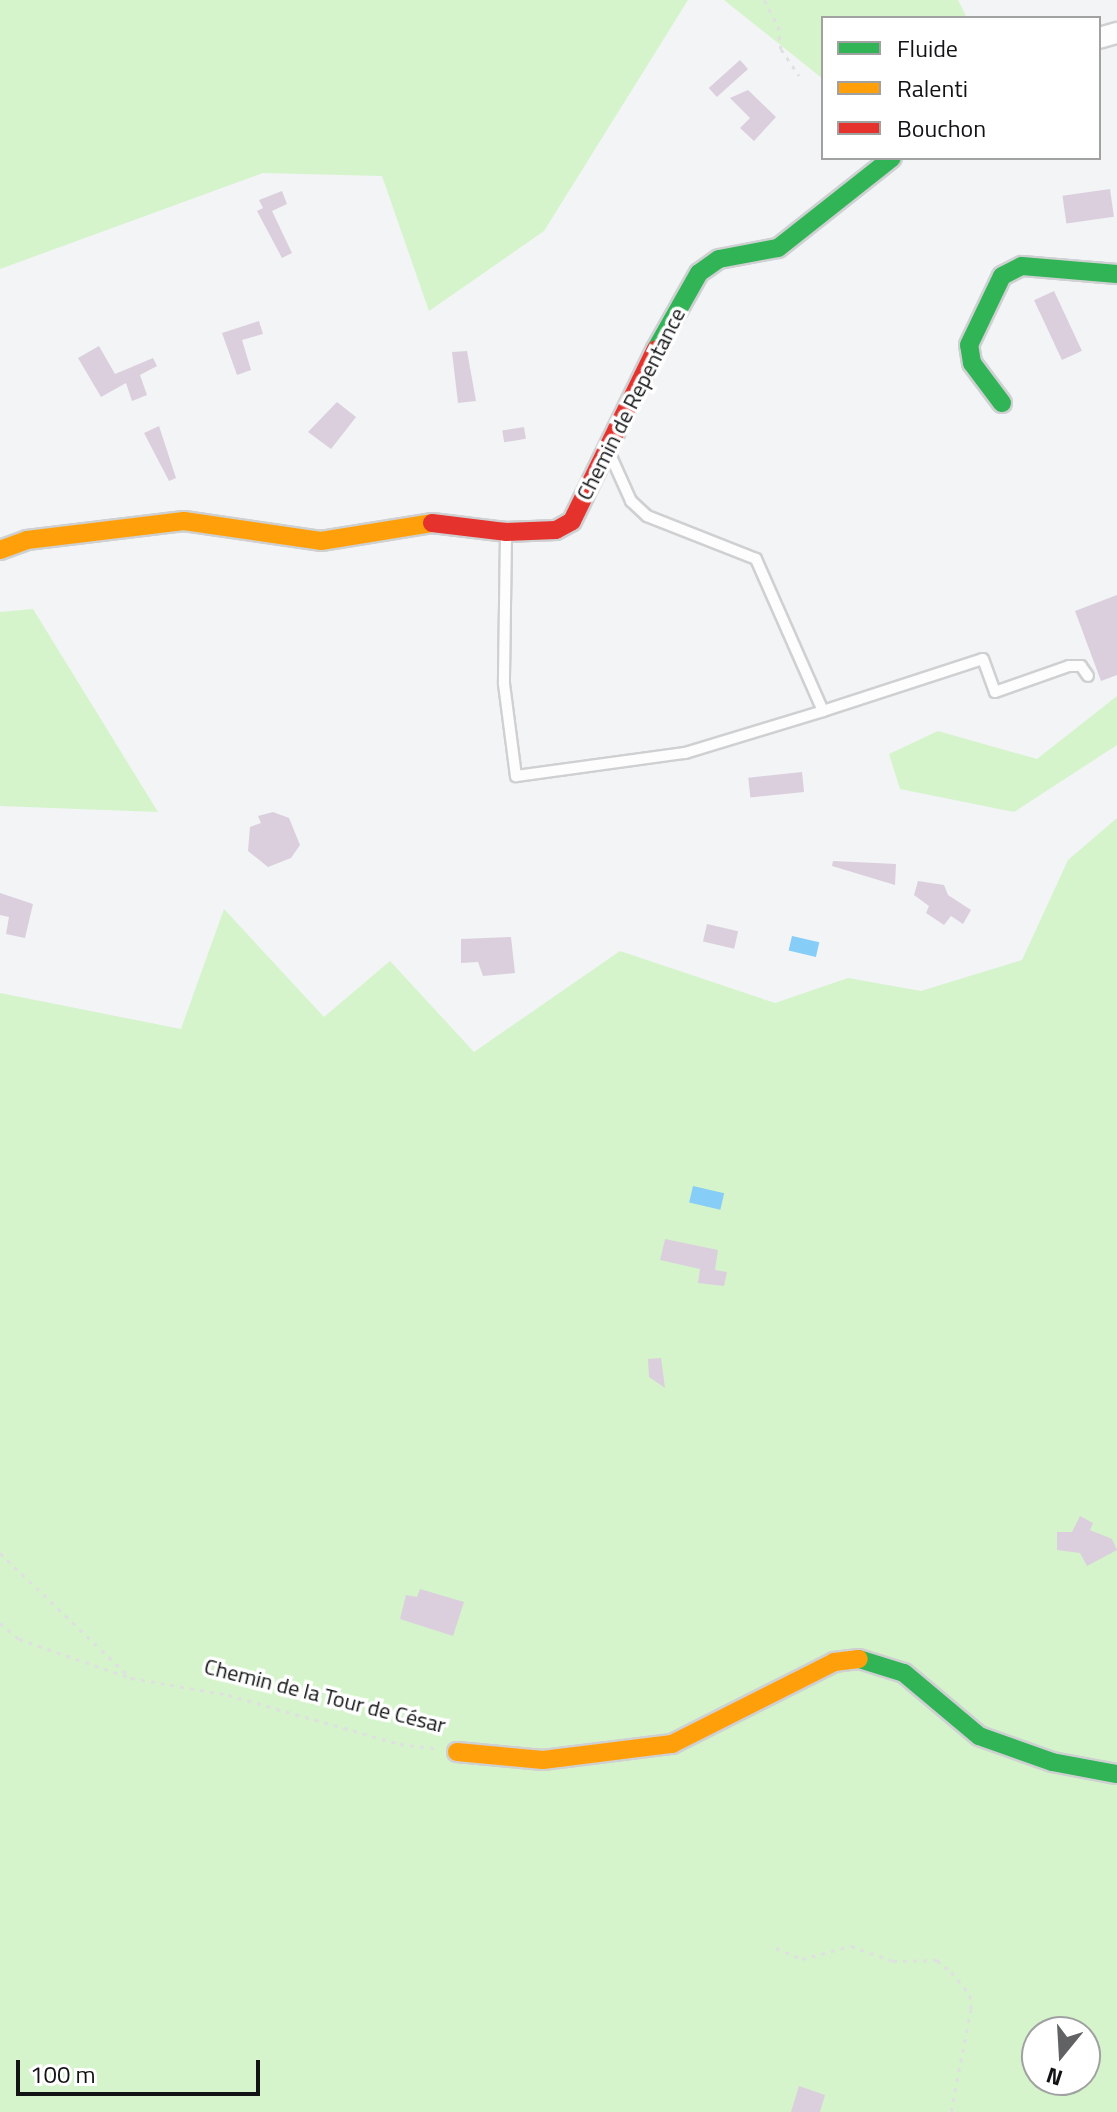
<!DOCTYPE html>
<html>
<head>
<meta charset="utf-8">
<style>
  body { margin:0 }
  #map { position:relative; width:1117px; height:2112px; overflow:hidden; background:#f2f4f6; font-family:"Titillium Web",sans-serif }
  div>[style] { position:absolute }
  .green>* { inset:0; background:#d5f4cb }
  .water>* { inset:0; background:#86cdf8; transform-origin:0 0 }
  .building>* { inset:0; background:#dbcfde; transform-origin:0 0 }
  .path>* { height:3px; margin-top:-1.5px; transform-origin:0; background:repeating-linear-gradient(90deg,#dfe0e0 0 4px,transparent 0 10px) }
  .roads { filter:drop-shadow(2px 0 #cfd0d2) drop-shadow(-2px 0 #cfd0d2) drop-shadow(0 2px #cfd0d2) drop-shadow(0 -2px #cfd0d2) }
  .lane>* { height:10px; margin:-5px; padding:0 5px; transform-origin:5px; border-radius:5px; background:#fdfdfe }
  .street>* { height:20px; margin:-10px; padding:0 10px; transform-origin:10px; border-radius:10px; background:#fdfdfe }
  .fast>* { height:18px; margin:-9px; padding:0 9px; transform-origin:9px; border-radius:9px; background:#30b455 }
  .slow>* { height:18px; margin:-9px; padding:0 9px; transform-origin:9px; border-radius:9px; background:#ff9f0a }
  .jam>* { height:18px; margin:-9px; padding:0 9px; transform-origin:9px; border-radius:9px; background:#e5322d }
  span { translate:-50% -50%; white-space:nowrap; text-align:center; line-height:1.15; -webkit-text-stroke:7px #fff; paint-order:stroke }
  .street-label { font-size:22px; color:#121314 }
  .legend { position:absolute; left:821px; top:16px; width:280px; height:144px; box-sizing:border-box; background:#fff; border:2px solid #a0a1a1; margin:0; padding:10px 14px; list-style:none; font-size:24px; color:#121314 }
  .legend li { display:flex; align-items:center; gap:16px; height:40px }
  .legend b { width:40px; border:2px solid #a0a1a1 }
  .north { position:absolute; left:1021px; top:2016px; width:80px; height:80px; box-sizing:border-box; background:#fff; border:2px solid #a0a1a1; border-radius:50%; rotate:198deg; font-size:22px; font-weight:700; line-height:32px; text-align:center; color:#121314 }
  .north::after { content:''; display:block; margin:auto; width:28px; height:36px; background:#606263; clip-path:polygon(50% 0,100% 100%,50% 72%,0 100%) }
  .scale { position:absolute; left:16px; top:2060px; width:244px; height:36px; box-sizing:border-box; border:4px solid #121314; border-top:0; padding-left:10px; font-size:24px; line-height:28px; white-space:nowrap; color:#121314; -webkit-text-stroke:6px #fff; paint-order:stroke }
</style>
</head>
<body>
<div id="map">
  <div class="green">
    <div style="clip-path:polygon(0 0,688px 0,544px 231px,429px 311px,382px 176px,263px 173px,0 269px)"></div>
    <div style="clip-path:polygon(724px 0,958px 0,967px 18px,823px 18px,823px 79px)"></div>
    <div style="clip-path:polygon(33px 609px,158px 812px,0 806px,0 612px)"></div>
    <div style="clip-path:polygon(1117px 696px,1117px 745px,1014px 812px,900px 789px,889px 754px,938px 731px,1037px 759px)"></div>
    <div style="clip-path:polygon(evenodd,1117px 818px,1117px 2112px,0 2112px,0 993px,181px 1029px,224px 909px,324px 1017px,390px 961px,474px 1052px,620px 951px,775px 1003px,848px 978px,921px 991px,1022px 960px,1068px 860px,1117px 818px,1037px 2032px,1085px 2032px,1085px 2080px,1037px 2080px,1037px 2032px)"></div>
  </div>
  <div class="water">
    <div style="left:792px;top:936px;width:28px;height:15px;rotate:13deg"></div>
    <div style="left:693px;top:1186px;width:32px;height:17px;rotate:13deg"></div>
  </div>
  <div class="building">
    <div style="left:740px;top:60px;width:12px;height:42px;rotate:48deg"></div>
    <div style="clip-path:polygon(748px 90px,776px 117px,754px 141px,740px 128px,750px 118px,730px 98px)"></div>
    <div style="left:1110px;top:189px;width:28px;height:48px;rotate:82deg"></div>
    <div style="clip-path:polygon(282px 191px,287px 204px,272px 211px,292px 253px,282px 258px,257px 211px,263px 208px,259px 200px)"></div>
    <div style="left:1054px;top:291px;width:66px;height:22px;rotate:65deg"></div>
    <div style="clip-path:polygon(259px 321px,263px 334px,242px 340px,251px 370px,237px 375px,222px 333px)"></div>
    <div style="clip-path:polygon(99px 346px,115px 374px,153px 358px,157px 366px,140px 375px,147px 395px,132px 401px,126px 383px,101px 397px,78px 358px)"></div>
    <div style="clip-path:polygon(467px 351px,476px 401px,458px 403px,452px 352px)"></div>
    <div style="clip-path:polygon(337px 402px,356px 417px,331px 449px,308px 432px)"></div>
    <div style="clip-path:polygon(159px 426px,176px 478px,169px 481px,144px 433px)"></div>
    <div style="left:524px;top:427px;width:12px;height:22px;rotate:81deg"></div>
    <div style="clip-path:polygon(1117px 595px,1117px 675px,1101px 681px,1075px 611px)"></div>
    <div style="left:802px;top:772px;width:20px;height:54px;rotate:84deg"></div>
    <div style="clip-path:polygon(273px 812px,289px 818px,300px 845px,291px 858px,268px 867px,248px 851px,250px 827px,261px 823px,258px 816px)"></div>
    <div style="clip-path:polygon(833px 861px,896px 864px,895px 885px,832px 866px)"></div>
    <div style="clip-path:polygon(918px 881px,944px 885px,948px 895px,971px 910px,963px 924px,951px 916px,944px 925px,926px 913px,929px 906px,914px 895px)"></div>
    <div style="clip-path:polygon(0 893px,33px 904px,25px 938px,6px 934px,9px 917px,0 915px)"></div>
    <div style="left:707px;top:924px;width:32px;height:18px;rotate:13deg"></div>
    <div style="clip-path:polygon(511px 937px,515px 973px,483px 976px,478px 962px,461px 963px,461px 939px)"></div>
    <div style="clip-path:polygon(665px 1239px,718px 1250px,715px 1270px,727px 1272px,724px 1286px,698px 1283px,700px 1269px,660px 1260px)"></div>
    <div style="clip-path:polygon(661px 1358px,665px 1388px,649px 1377px,648px 1359px)"></div>
    <div style="clip-path:polygon(1080px 1516px,1093px 1523px,1090px 1530px,1112px 1539px,1117px 1550px,1087px 1566px,1080px 1553px,1057px 1550px,1057px 1532px,1072px 1532px)"></div>
    <div style="clip-path:polygon(420px 1589px,464px 1602px,453px 1636px,400px 1619px,406px 1595px,417px 1597px)"></div>
    <div style="clip-path:polygon(799px 2086px,825px 2095px,820px 2112px,791px 2112px)"></div>
  </div>
  <div class="path">
    <div style="left:764px;top:0;width:30px;rotate:62deg"></div>
    <div style="left:778px;top:26px;width:23px;rotate:83deg"></div>
    <div style="left:781px;top:49px;width:32px;rotate:56deg"></div>
    <div style="left:0;top:1553px;width:181px;rotate:43.7deg"></div>
    <div style="left:131px;top:1678px;width:98px;rotate:9.9deg"></div>
    <div style="left:228px;top:1695px;width:179px;rotate:15.9deg"></div>
    <div style="left:400px;top:1744px;width:38px;rotate:7deg"></div>
    <div style="left:0;top:1623px;width:25px;rotate:40deg"></div>
    <div style="left:19px;top:1639px;width:115px;rotate:19.2deg"></div>
    <div style="left:776px;top:1948px;width:28px;rotate:23deg"></div>
    <div style="left:802px;top:1959px;width:51px;rotate:-14.9deg"></div>
    <div style="left:851px;top:1946px;width:45px;rotate:19.7deg"></div>
    <div style="left:893px;top:1961px;width:44px;rotate:-1.3deg"></div>
    <div style="left:937px;top:1960px;width:18px;rotate:41deg"></div>
    <div style="left:951px;top:1972px;width:30px;rotate:50deg"></div>
    <div style="left:970px;top:1995px;width:14px;rotate:86deg"></div>
    <div style="left:971px;top:2009px;width:105px;rotate:101deg"></div>
  </div>
  <div class="roads">
    <div class="lane">
      <div style="left:609px;top:452px;width:54px;rotate:65.8deg"></div>
      <div style="left:631px;top:501px;width:22px;rotate:43deg"></div>
      <div style="left:647px;top:516px;width:117px;rotate:21.5deg"></div>
      <div style="left:756px;top:559px;width:166px;rotate:66.2deg"></div>
      <div style="left:823px;top:711px;width:168px;rotate:-18deg"></div>
      <div style="left:983px;top:659px;width:35px;rotate:70deg"></div>
      <div style="left:995px;top:692px;width:78px;rotate:-19.4deg"></div>
      <div style="left:1069px;top:666px;width:12px"></div>
      <div style="left:1081px;top:666px;width:12px;rotate:55deg"></div>
      <div style="left:506px;top:534px;width:150px;rotate:90.8deg"></div>
      <div style="left:504px;top:684px;width:93px;rotate:82.6deg"></div>
      <div style="left:516px;top:776px;width:171px;rotate:-7.8deg"></div>
      <div style="left:685px;top:753px;width:144px;rotate:-16.9deg"></div>
    </div>
    <div class="street">
      <div style="left:1099px;top:38px;width:19px;rotate:-16deg"></div>
    </div>
    <div class="fast">
      <div style="left:656px;top:349px;width:87px;rotate:-60.5deg"></div>
      <div style="left:699px;top:273px;width:24px;rotate:-35deg"></div>
      <div style="left:719px;top:259px;width:60px;rotate:-10.6deg"></div>
      <div style="left:778px;top:248px;width:145px;rotate:-38.3deg"></div>
      <div style="left:1002px;top:403px;width:50px;rotate:-126.9deg"></div>
      <div style="left:972px;top:363px;width:18px;rotate:-99deg"></div>
      <div style="left:969px;top:345px;width:76px;rotate:-64.4deg"></div>
      <div style="left:1002px;top:276px;width:22px;rotate:-27deg"></div>
      <div style="left:1022px;top:266px;width:95px;rotate:4.8deg"></div>
      <div style="left:859px;top:1659px;width:47px;rotate:17.3deg"></div>
      <div style="left:904px;top:1673px;width:98px;rotate:40deg"></div>
      <div style="left:979px;top:1736px;width:77px;rotate:19.6deg"></div>
      <div style="left:1052px;top:1762px;width:66px;rotate:10.5deg"></div>
    </div>
    <div class="slow">
      <div style="left:0;top:550px;width:29px;rotate:-20deg"></div>
      <div style="left:27px;top:540px;width:158px;rotate:-6.9deg"></div>
      <div style="left:184px;top:521px;width:138px;rotate:8.3deg"></div>
      <div style="left:321px;top:541px;width:112px;rotate:-9.2deg"></div>
      <div style="left:457px;top:1752px;width:86px;rotate:5.3deg"></div>
      <div style="left:543px;top:1760px;width:130px;rotate:-7.1deg"></div>
      <div style="left:672px;top:1744px;width:182px;rotate:-26.8deg"></div>
      <div style="left:834px;top:1662px;width:25px;rotate:-7deg"></div>
    </div>
    <div class="jam">
      <div style="left:432px;top:523px;width:75px;rotate:6.9deg"></div>
      <div style="left:506px;top:532px;width:50px;rotate:-2.3deg"></div>
      <div style="left:556px;top:530px;width:18px;rotate:-29deg"></div>
      <div style="left:572px;top:521px;width:191px;rotate:-64deg"></div>
    </div>
  </div>
  <div class="street-label">
    <span style="left:631px;top:404px;rotate:-63deg">Chemin de Repentance</span>
    <span style="left:325px;top:1696px;rotate:14deg">Chemin de la Tour de César</span>
  </div>
  <ul class="legend">
  <li><b style="height:10px;background:#30b455"></b>Fluide</li>
  <li><b style="height:10px;background:#ff9f0a"></b>Ralenti</li>
  <li><b style="height:10px;background:#e5322d"></b>Bouchon</li>
  </ul>
  <div class="north">N</div>
  <div class="scale">100 m</div>
</div>
</body>
</html>
